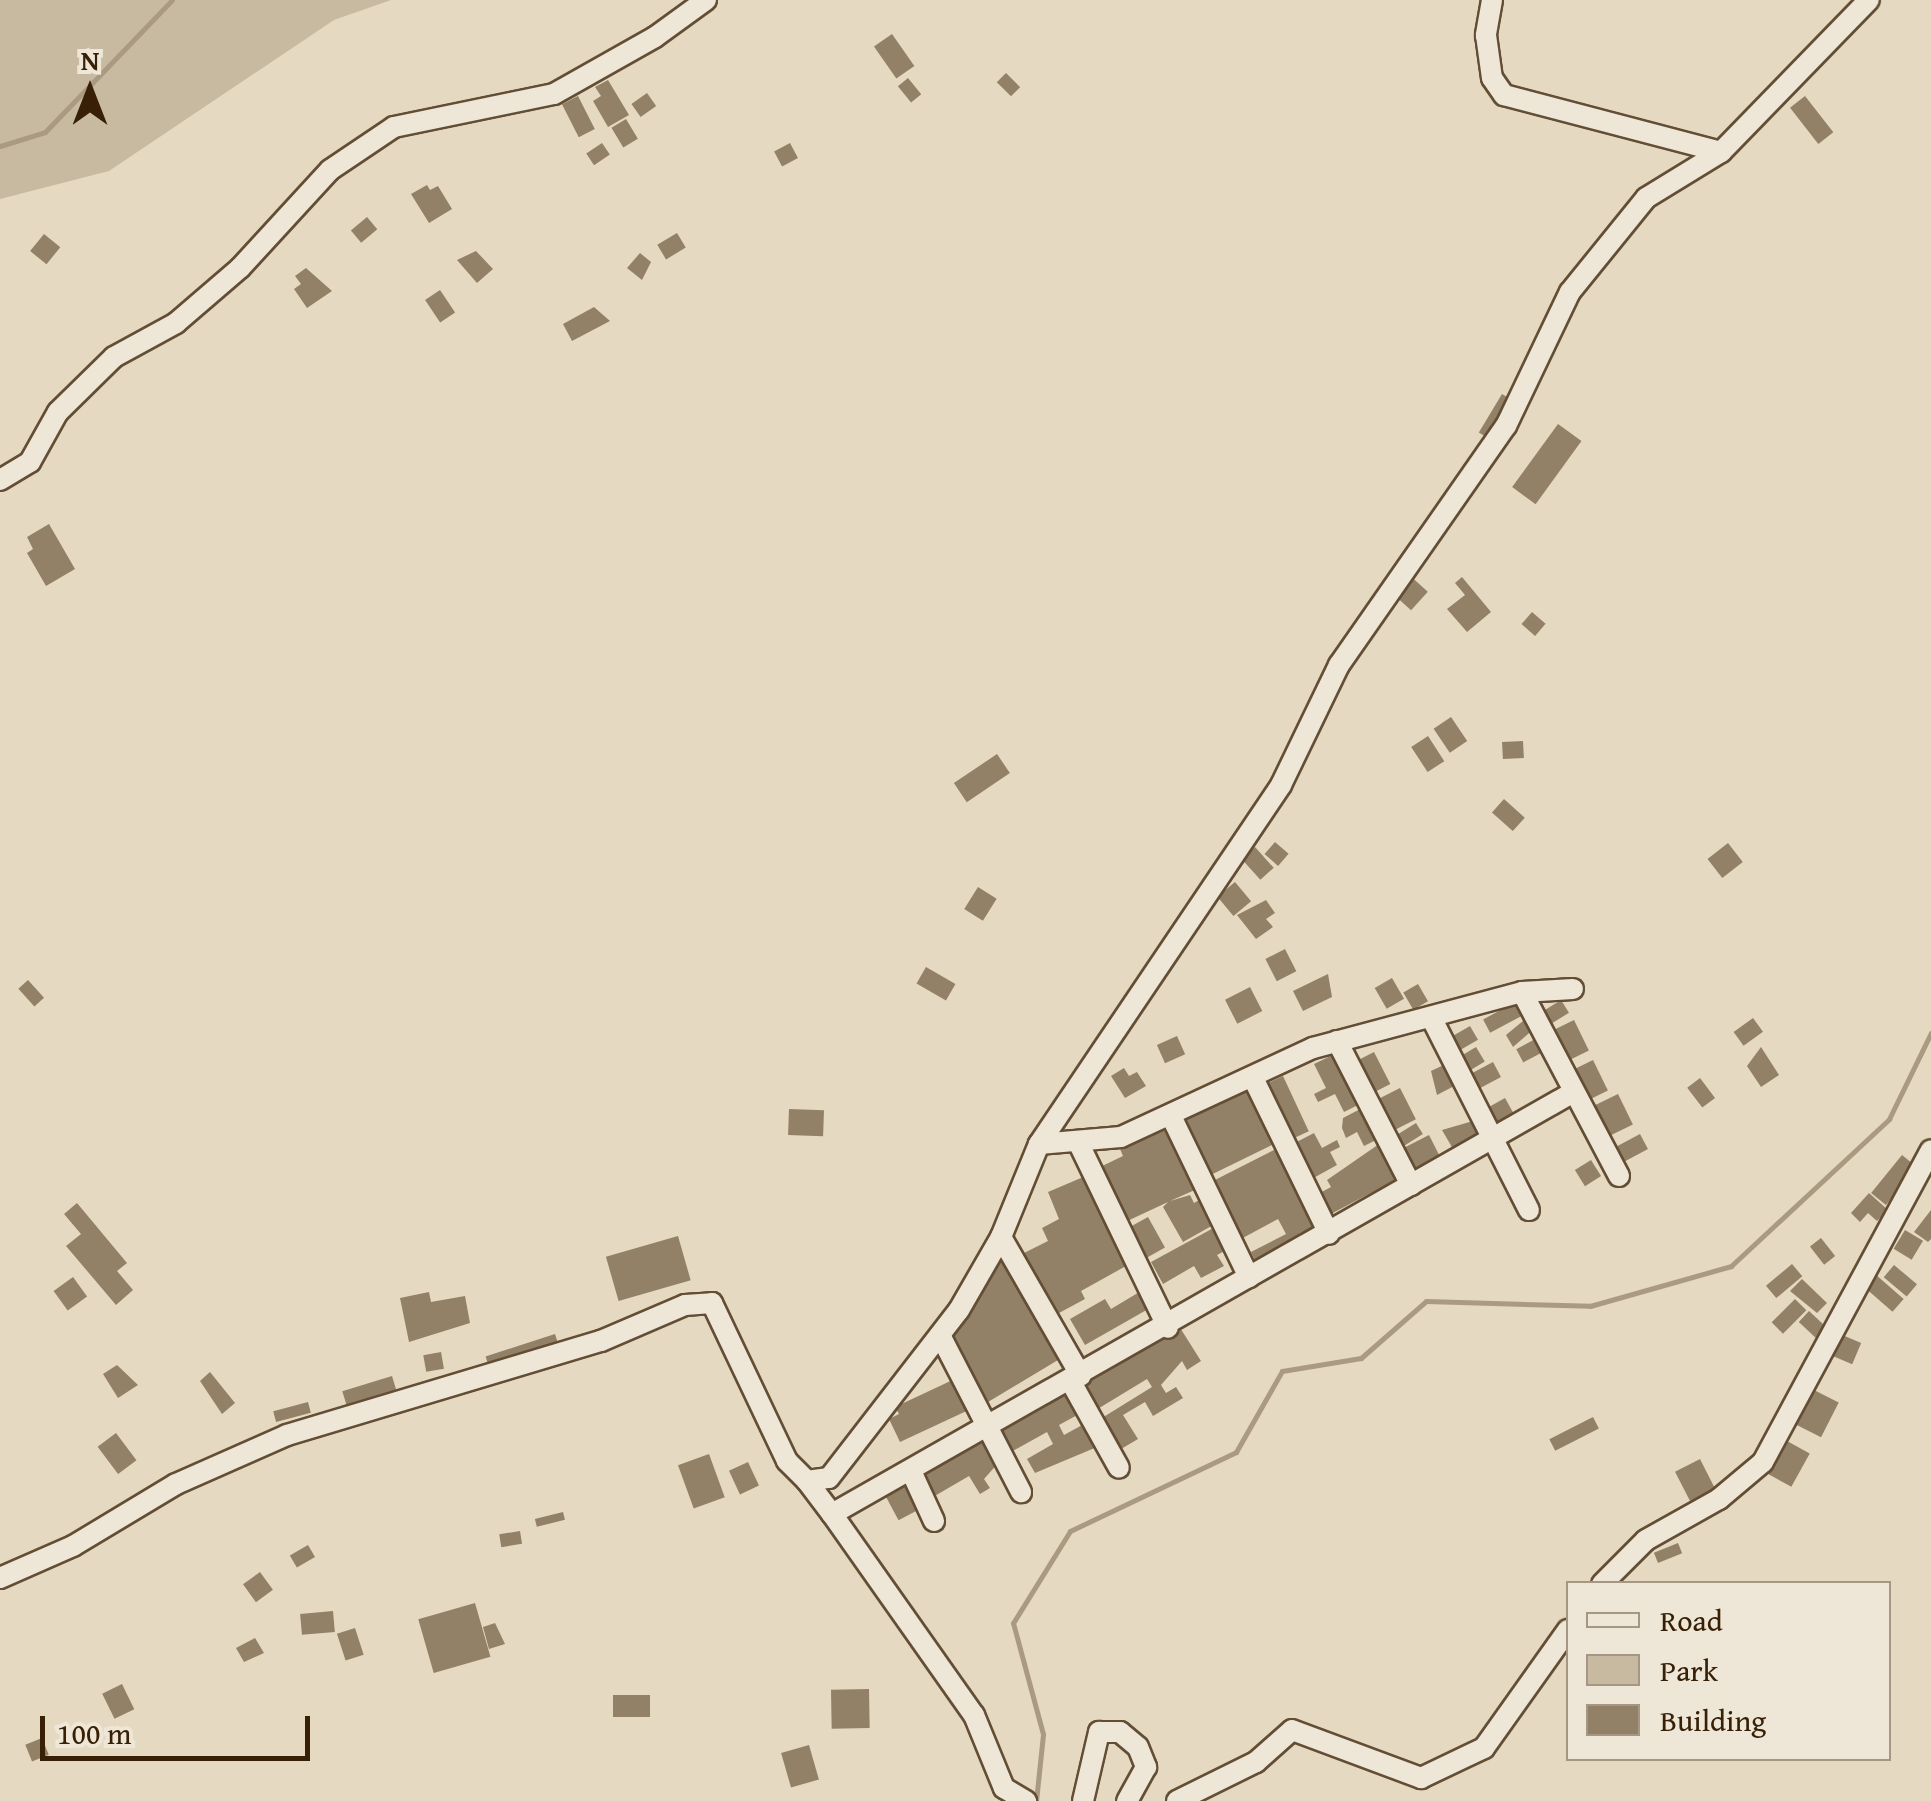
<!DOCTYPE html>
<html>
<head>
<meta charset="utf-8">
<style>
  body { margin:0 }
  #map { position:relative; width:1931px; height:1801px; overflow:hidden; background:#e5d9c1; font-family:"Gentium Book Plus",serif }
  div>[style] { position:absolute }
  .green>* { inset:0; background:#c8baa1 }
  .stream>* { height:5px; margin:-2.5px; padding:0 2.5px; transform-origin:2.5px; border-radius:2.5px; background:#aa9a81 }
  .building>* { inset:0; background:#928067; transform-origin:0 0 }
  .roads { filter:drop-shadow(2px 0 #634e35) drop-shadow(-2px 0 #634e35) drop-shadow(0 2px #634e35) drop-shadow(0 -2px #634e35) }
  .street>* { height:20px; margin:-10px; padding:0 10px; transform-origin:10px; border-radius:10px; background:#eee6d7 }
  span { translate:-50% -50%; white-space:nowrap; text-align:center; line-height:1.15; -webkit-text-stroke:8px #eee6d7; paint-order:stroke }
  .legend { position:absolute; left:1566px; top:1581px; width:325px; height:180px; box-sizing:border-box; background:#eee6d7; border:2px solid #a59783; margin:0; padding:12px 18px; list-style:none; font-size:30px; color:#382006 }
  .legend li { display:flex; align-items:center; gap:20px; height:50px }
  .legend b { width:50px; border:2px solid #a59783 }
  .north { position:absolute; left:40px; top:40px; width:100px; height:100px; -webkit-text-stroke:8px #eee6d7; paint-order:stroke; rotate:0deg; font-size:28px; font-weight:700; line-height:40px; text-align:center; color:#382006 }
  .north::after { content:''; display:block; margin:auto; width:35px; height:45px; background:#382006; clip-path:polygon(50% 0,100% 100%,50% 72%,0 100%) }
  .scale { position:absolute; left:40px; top:1716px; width:270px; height:45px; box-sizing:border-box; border:5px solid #382006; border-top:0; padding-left:12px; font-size:30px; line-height:35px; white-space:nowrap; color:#382006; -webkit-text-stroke:8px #eee6d7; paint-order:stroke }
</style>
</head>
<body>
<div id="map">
  <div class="green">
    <div style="clip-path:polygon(0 0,391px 0,334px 20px,109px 171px,0 199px)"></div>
  </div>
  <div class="stream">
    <div style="left:0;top:146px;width:47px;rotate:-17.3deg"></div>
    <div style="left:45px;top:132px;width:183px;rotate:-46.1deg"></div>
    <div style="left:1036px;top:1801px;width:67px;rotate:-84deg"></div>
    <div style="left:1043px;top:1734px;width:115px;rotate:-105.1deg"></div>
    <div style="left:1013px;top:1623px;width:108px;rotate:-58.2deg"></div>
    <div style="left:1070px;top:1531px;width:184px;rotate:-25.4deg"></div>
    <div style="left:1236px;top:1452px;width:93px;rotate:-60.4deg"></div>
    <div style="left:1282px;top:1371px;width:80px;rotate:-9.3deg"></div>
    <div style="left:1361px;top:1358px;width:86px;rotate:-41.2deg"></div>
    <div style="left:1426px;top:1301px;width:164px;rotate:1.7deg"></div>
    <div style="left:1590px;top:1306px;width:147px;rotate:-15.8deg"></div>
    <div style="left:1731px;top:1266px;width:216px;rotate:-42.9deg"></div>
    <div style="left:1889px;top:1119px;width:96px;rotate:-64deg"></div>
  </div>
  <div class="building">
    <div style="left:892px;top:34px;width:39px;height:22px;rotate:55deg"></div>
    <div style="left:1006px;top:73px;width:20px;height:13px;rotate:45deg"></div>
    <div style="left:908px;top:78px;width:21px;height:13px;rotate:51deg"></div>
    <div style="clip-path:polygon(608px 80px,629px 115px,608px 127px,593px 101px,601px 96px,595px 87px)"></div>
    <div style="left:647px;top:93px;width:16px;height:19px;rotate:55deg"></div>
    <div style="left:578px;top:96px;width:37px;height:18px;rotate:63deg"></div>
    <div style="left:1805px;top:96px;width:46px;height:19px;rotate:52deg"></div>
    <div style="left:626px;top:119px;width:23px;height:17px;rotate:59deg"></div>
    <div style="left:602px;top:143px;width:14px;height:19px;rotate:56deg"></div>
    <div style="left:790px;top:143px;width:17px;height:18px;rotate:62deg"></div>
    <div style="clip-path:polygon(427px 185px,430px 190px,438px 186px,452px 209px,429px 223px,411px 194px)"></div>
    <div style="left:367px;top:217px;width:16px;height:21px;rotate:50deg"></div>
    <div style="left:677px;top:233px;width:17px;height:23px;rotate:59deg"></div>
    <div style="left:44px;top:234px;width:21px;height:22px;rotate:39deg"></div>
    <div style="clip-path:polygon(476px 251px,493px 269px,477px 283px,457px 260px)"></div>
    <div style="clip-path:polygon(640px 253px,651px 262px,642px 280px,627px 268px)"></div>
    <div style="clip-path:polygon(306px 268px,332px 291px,307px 308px,294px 289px,301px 284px,295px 276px)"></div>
    <div style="left:440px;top:290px;width:27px;height:18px;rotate:56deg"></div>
    <div style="clip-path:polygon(594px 307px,610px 321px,572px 341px,563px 324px)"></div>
    <div style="left:1502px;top:394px;width:12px;height:45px;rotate:31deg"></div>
    <div style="left:1558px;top:424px;width:29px;height:78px;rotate:36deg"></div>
    <div style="clip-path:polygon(49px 524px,75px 569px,46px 586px,27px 553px,33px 549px,27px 537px)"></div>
    <div style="left:1407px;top:573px;width:28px;height:25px;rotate:42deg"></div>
    <div style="clip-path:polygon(1462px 577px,1491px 612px,1467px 632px,1447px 609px,1465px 595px,1455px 583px)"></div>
    <div style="left:1532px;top:612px;width:18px;height:16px;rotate:41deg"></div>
    <div style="left:1451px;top:717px;width:29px;height:21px;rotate:56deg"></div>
    <div style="left:1428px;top:736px;width:30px;height:20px;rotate:57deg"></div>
    <div style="left:1523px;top:741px;width:17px;height:21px;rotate:87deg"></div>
    <div style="left:997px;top:754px;width:23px;height:52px;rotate:56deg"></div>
    <div style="left:1504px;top:799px;width:28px;height:18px;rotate:42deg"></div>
    <div style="left:1275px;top:842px;width:18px;height:16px;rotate:41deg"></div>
    <div style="left:1728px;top:843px;width:24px;height:26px;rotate:52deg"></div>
    <div style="left:1255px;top:847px;width:28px;height:18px;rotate:48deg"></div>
    <div style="left:1235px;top:882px;width:25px;height:23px;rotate:50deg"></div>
    <div style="left:978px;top:887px;width:22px;height:26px;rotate:32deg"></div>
    <div style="clip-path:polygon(1266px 900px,1275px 913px,1266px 919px,1273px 927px,1256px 939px,1237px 915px)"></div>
    <div style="left:1285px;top:949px;width:25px;height:22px;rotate:63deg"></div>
    <div style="left:926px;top:967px;width:34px;height:19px;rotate:30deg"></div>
    <div style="clip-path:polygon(1328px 974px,1332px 997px,1303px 1011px,1293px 991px)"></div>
    <div style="left:1392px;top:978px;width:24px;height:20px;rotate:60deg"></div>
    <div style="left:28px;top:980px;width:24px;height:13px;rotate:48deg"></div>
    <div style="left:1418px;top:984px;width:20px;height:17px;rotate:60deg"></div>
    <div style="left:1250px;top:987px;width:27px;height:28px;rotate:63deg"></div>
    <div style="left:1561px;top:1000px;width:15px;height:28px;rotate:58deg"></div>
    <div style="left:1514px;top:1003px;width:15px;height:35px;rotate:62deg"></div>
    <div style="clip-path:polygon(1529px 1016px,1536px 1027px,1513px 1047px,1506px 1035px)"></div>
    <div style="left:1753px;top:1018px;width:17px;height:24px;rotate:54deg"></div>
    <div style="left:1574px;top:1020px;width:34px;height:30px;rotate:64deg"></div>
    <div style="left:1470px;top:1026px;width:16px;height:30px;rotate:60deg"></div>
    <div style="left:1177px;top:1036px;width:20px;height:22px;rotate:66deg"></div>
    <div style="left:1541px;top:1036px;width:15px;height:28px;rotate:62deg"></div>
    <div style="left:1476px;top:1047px;width:17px;height:23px;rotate:59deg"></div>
    <div style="clip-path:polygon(1761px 1047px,1779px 1075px,1761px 1087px,1747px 1066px)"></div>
    <div style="clip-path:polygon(1339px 1052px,1364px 1102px,1344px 1112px,1335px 1094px,1318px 1102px,1314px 1094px,1326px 1088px,1314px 1064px)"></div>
    <div style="left:1374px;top:1052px;width:36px;height:22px;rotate:63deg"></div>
    <div style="left:1593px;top:1060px;width:34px;height:26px;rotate:64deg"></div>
    <div style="left:1493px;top:1062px;width:17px;height:33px;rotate:62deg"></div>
    <div style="clip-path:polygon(1448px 1063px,1458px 1084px,1437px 1095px,1431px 1071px)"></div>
    <div style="clip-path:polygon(1124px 1068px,1129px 1076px,1137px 1072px,1146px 1086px,1125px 1098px,1111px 1076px)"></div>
    <div style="left:1283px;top:1076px;width:61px;height:22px;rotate:65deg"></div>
    <div style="left:1700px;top:1078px;width:25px;height:16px;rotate:53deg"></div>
    <div style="left:1252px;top:1087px;width:61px;height:82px;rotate:64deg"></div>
    <div style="left:1400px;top:1088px;width:35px;height:31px;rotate:63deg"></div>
    <div style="left:1618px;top:1094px;width:34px;height:36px;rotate:64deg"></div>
    <div style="left:1505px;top:1098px;width:21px;height:23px;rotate:61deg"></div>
    <div style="clip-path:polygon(1366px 1106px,1382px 1137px,1364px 1146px,1357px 1132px,1346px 1138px,1342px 1128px,1343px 1118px)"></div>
    <div style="left:789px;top:1109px;width:35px;height:26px;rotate:2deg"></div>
    <div style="clip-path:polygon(1473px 1121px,1480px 1134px,1453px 1149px,1442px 1130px)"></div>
    <div style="left:1416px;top:1123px;width:13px;height:29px;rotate:58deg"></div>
    <div style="clip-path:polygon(1168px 1127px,1197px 1189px,1170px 1201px,1190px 1195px,1194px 1203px,1201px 1199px,1215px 1224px,1183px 1242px,1163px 1207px,1168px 1202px,1123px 1223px,1098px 1168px,1123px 1156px,1120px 1149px)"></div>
    <div style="clip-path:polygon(1314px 1133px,1322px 1148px,1337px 1140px,1340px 1147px,1330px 1152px,1337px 1165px,1308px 1181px,1289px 1146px)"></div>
    <div style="left:1640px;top:1134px;width:17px;height:35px;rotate:62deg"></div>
    <div style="left:1429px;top:1135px;width:28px;height:34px;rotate:63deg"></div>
    <div style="clip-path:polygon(1382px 1142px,1401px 1177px,1329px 1215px,1318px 1194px,1331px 1187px,1327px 1180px)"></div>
    <div style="clip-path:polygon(1282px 1146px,1326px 1230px,1258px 1266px,1251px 1252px,1286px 1234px,1278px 1219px,1239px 1240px,1209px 1183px)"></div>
    <div style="left:1902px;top:1155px;width:19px;height:49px;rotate:39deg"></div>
    <div style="left:1591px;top:1160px;width:19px;height:19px;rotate:58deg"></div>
    <div style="clip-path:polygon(1088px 1175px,1135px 1261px,1081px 1291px,1085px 1299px,1059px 1313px,1024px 1253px,1048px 1241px,1042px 1228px,1059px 1219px,1048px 1192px)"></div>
    <div style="clip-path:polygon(1869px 1193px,1888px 1210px,1877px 1221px,1868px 1213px,1860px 1222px,1851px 1213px)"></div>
    <div style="clip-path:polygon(77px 1203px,127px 1263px,117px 1271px,133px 1290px,116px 1305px,66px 1246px,81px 1234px,64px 1214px)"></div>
    <div style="clip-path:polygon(1931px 1210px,1931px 1239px,1928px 1242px,1914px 1232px)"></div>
    <div style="left:1148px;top:1217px;width:35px;height:29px;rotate:61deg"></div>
    <div style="clip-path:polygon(1219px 1225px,1232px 1247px,1217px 1255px,1224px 1266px,1201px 1278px,1194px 1266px,1163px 1284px,1151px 1262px)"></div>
    <div style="left:1905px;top:1230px;width:21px;height:22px;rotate:31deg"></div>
    <div style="left:678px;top:1236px;width:46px;height:75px;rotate:74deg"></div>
    <div style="left:1821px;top:1238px;width:23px;height:14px;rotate:52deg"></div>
    <div style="clip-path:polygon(1007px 1253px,1063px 1357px,983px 1405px,946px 1328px,987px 1267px)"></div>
    <div style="left:1792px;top:1264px;width:16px;height:34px;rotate:50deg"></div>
    <div style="left:1894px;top:1265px;width:30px;height:16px;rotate:40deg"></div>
    <div style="left:1875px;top:1274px;width:38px;height:17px;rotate:41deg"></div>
    <div style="left:73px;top:1277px;width:24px;height:24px;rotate:54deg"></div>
    <div style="clip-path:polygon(1802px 1279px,1827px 1303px,1817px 1313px,1790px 1291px)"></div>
    <div style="clip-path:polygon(1141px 1291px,1150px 1308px,1085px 1345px,1070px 1319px,1105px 1299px,1111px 1309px)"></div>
    <div style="clip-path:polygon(429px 1292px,431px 1302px,465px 1296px,470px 1323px,409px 1342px,400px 1298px)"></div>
    <div style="left:1795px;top:1299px;width:16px;height:33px;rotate:45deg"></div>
    <div style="left:1809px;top:1311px;width:26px;height:15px;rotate:43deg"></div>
    <div style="clip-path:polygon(1172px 1315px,1201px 1361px,1187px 1370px,1182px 1361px,1161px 1385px,1166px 1393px,1176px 1387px,1183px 1398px,1153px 1416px,1145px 1402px,1123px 1415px,1138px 1439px,1116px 1452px,1097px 1421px,1152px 1387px,1147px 1379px,1096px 1410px,1074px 1375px)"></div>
    <div style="left:555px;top:1334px;width:13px;height:73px;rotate:72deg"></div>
    <div style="left:1840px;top:1334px;width:23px;height:23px;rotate:23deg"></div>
    <div style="left:441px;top:1352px;width:17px;height:18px;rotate:80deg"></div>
    <div style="clip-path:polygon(117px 1365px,138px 1385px,118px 1398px,103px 1374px)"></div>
    <div style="clip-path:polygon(210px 1372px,235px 1403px,222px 1414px,200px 1381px)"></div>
    <div style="left:392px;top:1376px;width:14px;height:52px;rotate:73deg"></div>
    <div style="clip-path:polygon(959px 1377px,973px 1408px,900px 1442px,889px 1419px,899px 1414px,895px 1407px)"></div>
    <div style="clip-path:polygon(1066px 1386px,1081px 1413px,1059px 1425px,1064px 1435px,1084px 1424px,1097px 1447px,1035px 1473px,1027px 1459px,1053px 1444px,1047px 1432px,1011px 1452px,996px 1425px)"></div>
    <div style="left:1812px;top:1389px;width:30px;height:39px;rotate:27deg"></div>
    <div style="left:308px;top:1402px;width:11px;height:36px;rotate:75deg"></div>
    <div style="left:1593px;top:1417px;width:13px;height:49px;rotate:63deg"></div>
    <div style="clip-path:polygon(982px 1432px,1000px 1461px,984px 1479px,990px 1488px,980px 1494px,969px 1476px,933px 1497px,916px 1468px)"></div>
    <div style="left:116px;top:1433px;width:34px;height:23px;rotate:53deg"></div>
    <div style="left:1787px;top:1441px;width:26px;height:38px;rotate:29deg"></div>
    <div style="left:709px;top:1454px;width:46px;height:33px;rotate:70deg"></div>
    <div style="left:1700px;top:1459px;width:33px;height:28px;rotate:63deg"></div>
    <div style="left:748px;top:1462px;width:26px;height:21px;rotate:65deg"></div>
    <div style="left:904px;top:1471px;width:41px;height:28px;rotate:62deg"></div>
    <div style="left:563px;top:1512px;width:8px;height:29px;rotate:76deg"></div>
    <div style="left:520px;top:1531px;width:13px;height:21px;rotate:81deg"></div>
    <div style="left:1678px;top:1543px;width:11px;height:26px;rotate:68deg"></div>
    <div style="left:308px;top:1545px;width:14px;height:21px;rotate:60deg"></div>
    <div style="left:260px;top:1572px;width:22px;height:21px;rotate:54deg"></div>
    <div style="left:475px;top:1603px;width:56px;height:59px;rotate:74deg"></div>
    <div style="left:333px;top:1611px;width:21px;height:33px;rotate:85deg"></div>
    <div style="clip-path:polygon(495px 1623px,505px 1644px,489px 1649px,483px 1627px)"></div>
    <div style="left:355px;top:1628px;width:28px;height:19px;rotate:72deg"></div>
    <div style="clip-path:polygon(255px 1638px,264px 1653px,244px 1662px,236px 1648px)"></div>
    <div style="left:122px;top:1684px;width:28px;height:22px;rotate:64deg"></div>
    <div style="left:869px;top:1689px;width:39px;height:38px;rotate:89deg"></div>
    <div style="left:650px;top:1695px;width:22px;height:37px;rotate:90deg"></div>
    <div style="left:42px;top:1738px;width:18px;height:18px;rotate:68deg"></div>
    <div style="left:809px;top:1745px;width:36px;height:29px;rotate:74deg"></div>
  </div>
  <div class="roads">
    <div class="street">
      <div style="left:1492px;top:0;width:36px;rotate:100deg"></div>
      <div style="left:1486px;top:35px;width:43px;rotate:82.1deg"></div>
      <div style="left:1492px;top:78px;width:21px;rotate:55deg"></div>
      <div style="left:1504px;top:95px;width:224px;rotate:14.7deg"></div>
      <div style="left:0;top:480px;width:35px;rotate:-31deg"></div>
      <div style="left:30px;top:462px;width:57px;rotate:-60.8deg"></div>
      <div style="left:58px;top:412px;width:78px;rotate:-44.5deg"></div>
      <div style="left:114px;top:357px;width:71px;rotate:-28.7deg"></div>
      <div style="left:176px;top:323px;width:84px;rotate:-40.7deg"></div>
      <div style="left:240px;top:268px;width:133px;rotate:-47.4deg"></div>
      <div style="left:330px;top:170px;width:77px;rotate:-33.9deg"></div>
      <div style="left:394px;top:127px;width:163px;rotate:-11.7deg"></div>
      <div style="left:554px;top:94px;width:116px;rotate:-29.4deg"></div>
      <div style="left:655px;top:37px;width:63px;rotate:-36deg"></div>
      <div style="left:1522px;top:992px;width:208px;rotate:62.2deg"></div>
      <div style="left:1433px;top:1021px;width:212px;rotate:63.1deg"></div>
      <div style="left:1337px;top:1041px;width:162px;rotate:62.8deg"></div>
      <div style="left:1254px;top:1080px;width:171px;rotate:64deg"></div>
      <div style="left:1172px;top:1118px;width:177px;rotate:64.2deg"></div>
      <div style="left:1039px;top:1144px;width:82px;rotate:-4.9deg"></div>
      <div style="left:1121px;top:1137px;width:212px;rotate:-24.9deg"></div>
      <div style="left:1313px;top:1048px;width:216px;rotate:-15deg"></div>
      <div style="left:1522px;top:992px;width:51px;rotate:-3.4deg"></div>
      <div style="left:1079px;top:1144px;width:204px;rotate:64.2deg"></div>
      <div style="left:1001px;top:1237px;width:160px;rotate:60.1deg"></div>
      <div style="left:940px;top:1335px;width:177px;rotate:62.7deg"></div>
      <div style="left:1071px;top:1382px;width:98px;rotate:60.8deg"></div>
      <div style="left:911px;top:1471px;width:55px;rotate:65.3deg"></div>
      <div style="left:807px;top:1481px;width:41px;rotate:52.9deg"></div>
      <div style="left:832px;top:1514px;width:851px;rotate:-29.64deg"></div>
      <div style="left:832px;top:1514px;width:246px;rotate:54.8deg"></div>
      <div style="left:974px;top:1715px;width:79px;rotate:67.7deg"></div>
      <div style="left:1004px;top:1788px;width:26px;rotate:31deg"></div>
      <div style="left:0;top:1578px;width:80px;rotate:-23.7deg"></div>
      <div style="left:73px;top:1546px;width:120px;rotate:-31deg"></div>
      <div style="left:176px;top:1484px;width:121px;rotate:-23.8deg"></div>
      <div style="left:287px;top:1435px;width:328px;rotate:-16.7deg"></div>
      <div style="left:601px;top:1341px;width:91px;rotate:-23.2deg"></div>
      <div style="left:685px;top:1305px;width:27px;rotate:-4deg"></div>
      <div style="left:712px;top:1303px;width:175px;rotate:64.6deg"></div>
      <div style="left:787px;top:1461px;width:28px;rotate:45deg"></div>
      <div style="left:807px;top:1481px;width:22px;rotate:-8deg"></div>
      <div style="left:829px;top:1478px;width:212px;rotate:-52.3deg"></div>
      <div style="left:959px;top:1310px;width:84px;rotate:-60.1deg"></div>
      <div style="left:1001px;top:1237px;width:100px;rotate:-67.8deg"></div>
      <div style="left:1039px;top:1144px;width:433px;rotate:-56deg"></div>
      <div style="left:1281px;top:785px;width:133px;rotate:-64.2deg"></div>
      <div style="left:1339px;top:665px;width:292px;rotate:-55.1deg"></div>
      <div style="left:1506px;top:426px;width:148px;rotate:-64.5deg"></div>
      <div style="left:1570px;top:292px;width:121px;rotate:-51deg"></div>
      <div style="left:1646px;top:198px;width:88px;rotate:-31.5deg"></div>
      <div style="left:1721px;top:152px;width:212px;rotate:-45.8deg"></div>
      <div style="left:1602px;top:1584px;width:62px;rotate:-45deg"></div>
      <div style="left:1646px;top:1540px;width:84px;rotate:-29.3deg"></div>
      <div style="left:1719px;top:1499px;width:57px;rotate:-40.1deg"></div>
      <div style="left:1763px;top:1462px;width:354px;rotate:-61.7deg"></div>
      <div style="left:1083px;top:1801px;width:71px;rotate:-76.9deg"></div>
      <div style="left:1099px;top:1732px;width:21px"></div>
      <div style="left:1120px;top:1732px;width:23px;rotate:40deg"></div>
      <div style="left:1138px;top:1747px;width:22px;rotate:68deg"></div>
      <div style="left:1146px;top:1767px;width:39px;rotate:119deg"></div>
      <div style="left:1177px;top:1801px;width:88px;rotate:-26.3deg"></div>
      <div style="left:1256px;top:1762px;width:48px;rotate:-41.6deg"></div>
      <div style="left:1292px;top:1730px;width:138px;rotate:20.4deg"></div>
      <div style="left:1421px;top:1778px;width:70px;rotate:-25.5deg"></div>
      <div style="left:1484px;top:1748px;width:145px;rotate:-54.6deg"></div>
    </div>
  </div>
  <ul class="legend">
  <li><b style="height:12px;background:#eee6d7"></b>Road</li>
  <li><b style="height:28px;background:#c8baa1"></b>Park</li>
  <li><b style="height:28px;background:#928067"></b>Building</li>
  </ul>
  <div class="north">N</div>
  <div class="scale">100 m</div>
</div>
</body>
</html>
